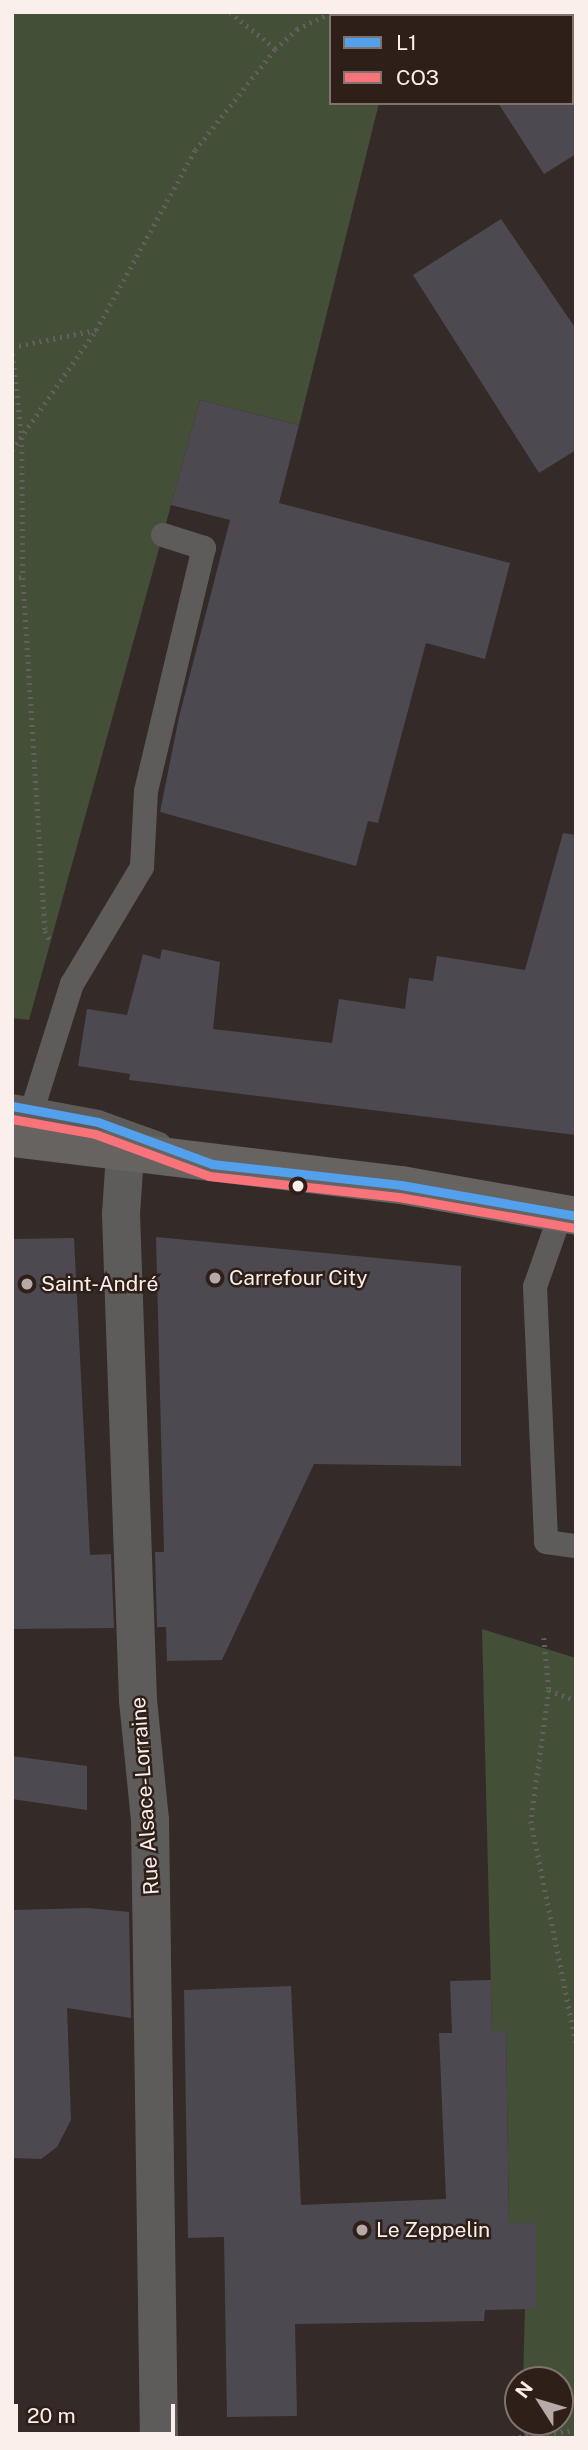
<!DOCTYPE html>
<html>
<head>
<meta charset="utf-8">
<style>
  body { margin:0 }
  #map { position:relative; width:588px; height:2450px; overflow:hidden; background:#342b28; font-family:"Public Sans",sans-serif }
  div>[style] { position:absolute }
  .green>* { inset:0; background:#444f37 }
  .building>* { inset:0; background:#4d4950 }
  .path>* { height:4.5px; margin-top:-2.25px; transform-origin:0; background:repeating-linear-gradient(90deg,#635f5d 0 2px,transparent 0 7px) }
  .lane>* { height:24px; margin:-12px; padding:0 12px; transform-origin:12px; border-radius:12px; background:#5e5c5a }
  .street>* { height:38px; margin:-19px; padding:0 19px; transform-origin:19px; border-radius:19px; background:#5e5c5a }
  .primary>* { height:38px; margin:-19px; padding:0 19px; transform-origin:19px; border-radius:19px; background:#666360 }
  .bus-1>* { height:9px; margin:-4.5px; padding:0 4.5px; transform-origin:4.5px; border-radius:4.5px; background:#53a0ed }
  .bus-2>* { height:9px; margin:-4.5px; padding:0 4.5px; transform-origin:4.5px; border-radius:4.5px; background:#f9737a }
  .dots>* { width:19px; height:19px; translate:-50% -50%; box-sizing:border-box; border:4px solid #2f1f19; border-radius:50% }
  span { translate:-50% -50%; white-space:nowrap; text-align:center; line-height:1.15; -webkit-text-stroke:5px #2f1f19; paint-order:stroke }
  .poi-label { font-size:21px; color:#fbefeb }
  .left { translate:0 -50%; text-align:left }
  .street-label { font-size:21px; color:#fbefeb }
  .frame { position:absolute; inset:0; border:14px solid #fbefeb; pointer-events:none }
  .legend { position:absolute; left:329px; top:14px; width:245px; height:91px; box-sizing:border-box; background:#2f1f19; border:2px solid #81726d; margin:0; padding:9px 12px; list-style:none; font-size:21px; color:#fbefeb }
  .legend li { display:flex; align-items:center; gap:14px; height:35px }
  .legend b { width:35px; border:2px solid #81726d }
  .north { position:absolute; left:504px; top:2366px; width:70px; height:70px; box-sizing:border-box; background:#2f1f19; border:2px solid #81726d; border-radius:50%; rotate:307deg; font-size:19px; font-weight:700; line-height:28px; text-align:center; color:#fbefeb }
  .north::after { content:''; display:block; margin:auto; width:24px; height:32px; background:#b5aaa7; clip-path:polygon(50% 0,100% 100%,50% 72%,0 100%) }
  .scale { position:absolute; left:14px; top:2404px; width:161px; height:32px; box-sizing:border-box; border:4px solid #fbefeb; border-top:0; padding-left:9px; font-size:21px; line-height:24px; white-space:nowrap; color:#fbefeb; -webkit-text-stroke:5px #2f1f19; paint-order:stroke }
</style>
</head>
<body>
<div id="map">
  <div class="green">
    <div style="clip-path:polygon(12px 12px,401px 12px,331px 16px,331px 103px,379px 103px,299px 425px,200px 400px,29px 1020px,12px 1018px)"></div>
    <div style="clip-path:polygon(482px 1629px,576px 1658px,576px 2438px,524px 2438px,524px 2422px,560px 2422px,560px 2380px,523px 2380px,525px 2309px,536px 2308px,536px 2224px,509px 2223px,506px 2031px,492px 2031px)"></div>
  </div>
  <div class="building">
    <div style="clip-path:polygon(498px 103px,576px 103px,576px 154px,544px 174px)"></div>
    <div style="clip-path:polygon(501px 219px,576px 329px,576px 450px,539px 473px,413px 275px)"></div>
    <div style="clip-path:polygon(200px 400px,299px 425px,279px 503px,510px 563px,485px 659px,426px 643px,378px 823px,368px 821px,356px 866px,160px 812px,179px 717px,230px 520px,171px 505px)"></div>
    <div style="clip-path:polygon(563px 833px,576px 835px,576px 1135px,129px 1080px,130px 1074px,78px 1066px,87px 1009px,127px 1015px,143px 954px,160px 959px,162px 949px,220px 962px,213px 1029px,332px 1043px,339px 999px,405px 1009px,409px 978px,433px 981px,437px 956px,525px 970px)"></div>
    <div style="clip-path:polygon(156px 1237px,461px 1266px,461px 1466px,314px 1464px,222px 1660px,167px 1661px,166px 1627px,157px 1627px,155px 1552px,164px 1552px)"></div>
    <div style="clip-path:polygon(74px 1238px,90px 1555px,111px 1554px,114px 1628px,12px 1629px,12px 1239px)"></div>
    <div style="clip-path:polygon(12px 1756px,87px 1766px,87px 1810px,12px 1799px)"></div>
    <div style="clip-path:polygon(88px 1908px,129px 1912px,131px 2018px,67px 2008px,71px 2120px,57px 2147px,41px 2159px,12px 2158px,12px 1910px)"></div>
    <div style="clip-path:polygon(491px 1980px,492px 2031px,506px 2031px,509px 2223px,536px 2223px,536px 2309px,485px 2310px,484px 2321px,295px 2324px,297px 2416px,227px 2417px,224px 2237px,188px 2238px,184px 1990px,291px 1986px,301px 2205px,446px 2199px,439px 2033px,452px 2033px,450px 1981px)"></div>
  </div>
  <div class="path">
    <div style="left:275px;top:49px;width:30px;rotate:-42deg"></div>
    <div style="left:297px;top:29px;width:39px;rotate:-26deg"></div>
    <div style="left:12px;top:347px;width:86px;rotate:-11.4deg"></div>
    <div style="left:96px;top:330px;width:205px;rotate:-61.2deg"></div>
    <div style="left:195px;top:150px;width:129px;rotate:-51.6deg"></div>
    <div style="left:275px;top:49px;width:59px;rotate:-141.2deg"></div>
    <div style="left:12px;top:347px;width:92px;rotate:83.7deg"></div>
    <div style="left:22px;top:438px;width:140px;rotate:89.6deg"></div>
    <div style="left:12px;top:450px;width:146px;rotate:-55deg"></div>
    <div style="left:12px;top:576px;width:11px;rotate:10deg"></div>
    <div style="left:23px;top:578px;width:354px;rotate:86.4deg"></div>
    <div style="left:45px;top:931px;width:13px;rotate:61deg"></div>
    <div style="left:544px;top:1638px;width:52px;rotate:84.5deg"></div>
    <div style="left:549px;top:1690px;width:132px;rotate:97.8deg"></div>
    <div style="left:531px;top:1821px;width:226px;rotate:78.5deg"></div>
    <div style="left:549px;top:1690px;width:29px;rotate:22deg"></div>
    <div style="left:512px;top:2438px;width:64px;rotate:-7.1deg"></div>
  </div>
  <div class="lane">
    <div style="left:12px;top:1106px;width:87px;rotate:10.5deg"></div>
    <div style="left:98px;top:1122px;width:65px;rotate:19.8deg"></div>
    <div style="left:23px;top:1139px;width:163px;rotate:-72.5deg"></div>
    <div style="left:72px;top:984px;width:136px;rotate:-59.1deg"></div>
    <div style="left:142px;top:867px;width:76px;rotate:-87deg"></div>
    <div style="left:146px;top:791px;width:250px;rotate:-76.6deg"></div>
    <div style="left:204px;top:548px;width:43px;rotate:-162.4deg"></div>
    <div style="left:561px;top:1213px;width:78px;rotate:109.4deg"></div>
    <div style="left:535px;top:1287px;width:255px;rotate:87.5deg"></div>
    <div style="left:546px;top:1542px;width:30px;rotate:8deg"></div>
  </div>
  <div class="street">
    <div style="left:125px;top:1155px;width:59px;rotate:93.9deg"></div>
    <div style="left:121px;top:1214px;width:486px;rotate:88deg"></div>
    <div style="left:138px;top:1700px;width:121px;rotate:84.3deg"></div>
    <div style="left:150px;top:1820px;width:618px;rotate:89.17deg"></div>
  </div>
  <div class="primary">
    <div style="left:12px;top:1138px;width:392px;rotate:6.9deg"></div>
    <div style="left:401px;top:1185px;width:178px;rotate:10deg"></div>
  </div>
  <div class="bus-1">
    <div style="left:12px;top:1106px;width:87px;rotate:10.5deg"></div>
    <div style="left:98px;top:1122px;width:121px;rotate:20.2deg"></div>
    <div style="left:212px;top:1164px;width:190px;rotate:6.3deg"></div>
    <div style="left:401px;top:1185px;width:178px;rotate:10deg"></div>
  </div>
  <div class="bus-2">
    <div style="left:12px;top:1119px;width:84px;rotate:10.2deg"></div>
    <div style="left:95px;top:1134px;width:121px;rotate:20.2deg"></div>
    <div style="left:209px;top:1176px;width:191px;rotate:6.3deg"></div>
    <div style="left:399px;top:1197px;width:178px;rotate:10deg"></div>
  </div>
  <div class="dots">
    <div style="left:298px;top:1186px;background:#fbefeb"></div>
    <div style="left:215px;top:1278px;background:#b5aaa7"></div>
    <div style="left:27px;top:1284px;background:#b5aaa7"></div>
    <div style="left:362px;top:2230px;background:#b5aaa7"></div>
  </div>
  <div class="poi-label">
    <span class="left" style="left:229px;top:1278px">Carrefour City</span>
    <span class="left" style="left:41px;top:1284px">Saint-André</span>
    <span class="left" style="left:376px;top:2230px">Le Zeppelin</span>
  </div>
  <div class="street-label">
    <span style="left:145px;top:1796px;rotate:-94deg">Rue Alsace-Lorraine</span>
  </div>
  <div class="frame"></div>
  <ul class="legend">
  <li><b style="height:9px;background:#53a0ed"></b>L1</li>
  <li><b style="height:9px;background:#f9737a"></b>CO3</li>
  </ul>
  <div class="north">N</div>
  <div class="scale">20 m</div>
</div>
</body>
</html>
